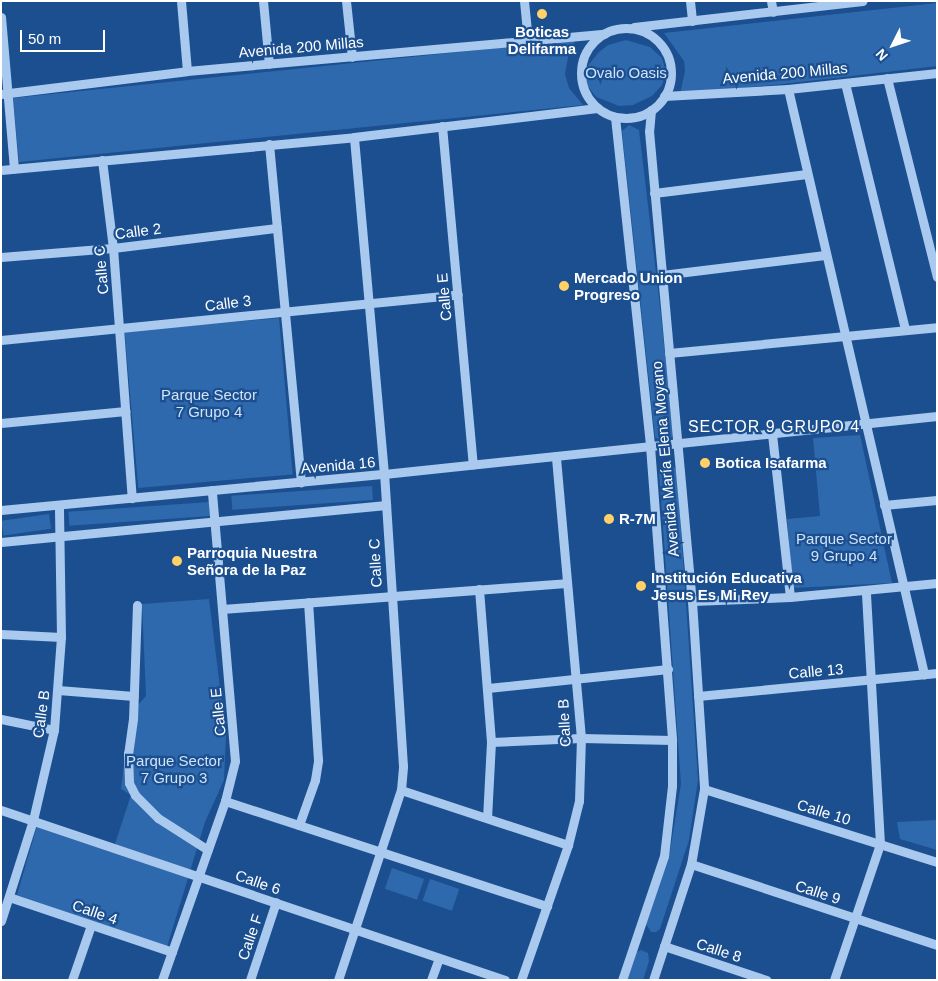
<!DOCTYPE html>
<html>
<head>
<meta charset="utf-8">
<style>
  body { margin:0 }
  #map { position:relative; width:938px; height:981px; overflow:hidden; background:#1b4f8f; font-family:Helvetica,sans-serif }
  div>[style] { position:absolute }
  .green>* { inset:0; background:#2e69ad; transform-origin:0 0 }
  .minor>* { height:9px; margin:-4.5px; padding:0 4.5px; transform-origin:4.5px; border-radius:4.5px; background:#a9c9ee }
  .minor>.ring { margin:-4.5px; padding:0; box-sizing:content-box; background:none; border:9px solid #a9c9ee; border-radius:50% }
  .dots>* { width:14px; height:14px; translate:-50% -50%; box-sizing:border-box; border:2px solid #1b4f8f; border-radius:50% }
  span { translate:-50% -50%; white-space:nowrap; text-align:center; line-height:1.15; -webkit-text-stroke:4.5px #1b4f8f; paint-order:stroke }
  .poi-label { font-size:15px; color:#fff; font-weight:700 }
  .left { translate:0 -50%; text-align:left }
  .street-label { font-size:15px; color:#fff }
  .park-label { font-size:15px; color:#cfe3fa }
  .neighbourhood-label { font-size:16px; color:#fff; letter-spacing:1px }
  .frame { position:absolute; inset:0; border:2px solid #fff; pointer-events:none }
  .north { position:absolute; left:868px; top:20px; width:50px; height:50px; -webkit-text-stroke:4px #1b4f8f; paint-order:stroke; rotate:229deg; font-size:14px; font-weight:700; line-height:20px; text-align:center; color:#fff }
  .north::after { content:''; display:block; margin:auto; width:18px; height:22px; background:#fff; clip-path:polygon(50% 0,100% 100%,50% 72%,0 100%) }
  .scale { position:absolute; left:20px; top:30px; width:85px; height:22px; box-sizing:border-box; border:2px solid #fff; border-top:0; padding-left:6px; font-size:15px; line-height:18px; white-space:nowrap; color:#fff; -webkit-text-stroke:4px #1b4f8f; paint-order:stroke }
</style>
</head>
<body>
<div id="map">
  <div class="green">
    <div style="clip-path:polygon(937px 3px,937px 66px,783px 84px,680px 94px,685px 71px,684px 61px,664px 33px)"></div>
    <div style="clip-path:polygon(576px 40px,569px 52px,565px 74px,569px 88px,583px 105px,19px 162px,13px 98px)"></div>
    <div style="clip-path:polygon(626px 40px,650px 47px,662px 58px,666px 72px,662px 85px,652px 96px,633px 105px,619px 106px,596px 97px,586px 84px,585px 77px,586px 68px,599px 52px,608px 45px)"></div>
    <div style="clip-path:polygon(629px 125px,639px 130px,661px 315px,673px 436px,664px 443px,655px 437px,622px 131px)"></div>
    <div style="left:279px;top:318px;width:157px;height:155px;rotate:85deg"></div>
    <div style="clip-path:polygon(860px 435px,892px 583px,793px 588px,787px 519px,820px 516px,813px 438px)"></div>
    <div style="clip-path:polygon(667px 461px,677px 470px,698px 780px,689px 840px,660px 929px,656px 932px,651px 932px,646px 924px,670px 851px,681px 784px,659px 470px)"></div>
    <div style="left:372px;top:486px;width:14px;height:141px;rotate:86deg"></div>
    <div style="left:209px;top:502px;width:14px;height:141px;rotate:86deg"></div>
    <div style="left:49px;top:514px;width:15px;height:48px;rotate:82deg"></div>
    <div style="clip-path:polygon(209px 599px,226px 736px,224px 780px,205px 822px,167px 947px,17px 895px,37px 826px,113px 850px,131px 795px,121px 789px,130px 714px,146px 696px,142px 604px)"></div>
    <div style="clip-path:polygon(937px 820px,937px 850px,900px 839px,897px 822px)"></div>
    <div style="left:392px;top:868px;width:34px;height:22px;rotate:19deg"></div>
    <div style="left:430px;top:879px;width:31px;height:23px;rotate:19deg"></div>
    <div style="clip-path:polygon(641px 950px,648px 953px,649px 961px,643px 980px,627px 980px,637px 952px)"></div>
  </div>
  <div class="minor">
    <div style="left:181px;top:1px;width:70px;rotate:85.1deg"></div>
    <div style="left:263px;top:1px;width:63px;rotate:84.6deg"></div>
    <div style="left:346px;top:1px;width:56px;rotate:83.9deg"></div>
    <div style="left:524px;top:1px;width:40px;rotate:84.3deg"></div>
    <div style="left:690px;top:1px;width:20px;rotate:84deg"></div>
    <div style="left:771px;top:1px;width:11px;rotate:80deg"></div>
    <div style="left:1px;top:17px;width:152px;rotate:85.1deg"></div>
    <div style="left:634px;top:27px;width:230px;rotate:-6.5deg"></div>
    <div class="ring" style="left:581px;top:28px;width:81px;height:81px"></div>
    <div style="left:887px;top:78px;width:205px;rotate:75.9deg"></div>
    <div style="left:845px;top:83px;width:254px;rotate:76.3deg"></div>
    <div style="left:788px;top:89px;width:601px;rotate:76.91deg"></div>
    <div style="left:1px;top:94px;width:187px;rotate:-7deg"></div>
    <div style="left:187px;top:71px;width:419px;rotate:-5.1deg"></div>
    <div style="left:664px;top:96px;width:124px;rotate:-3.2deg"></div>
    <div style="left:788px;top:89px;width:150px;rotate:-6.1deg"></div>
    <div style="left:651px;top:110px;width:21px;rotate:95deg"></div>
    <div style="left:649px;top:131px;width:472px;rotate:84.8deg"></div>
    <div style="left:692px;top:601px;width:188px;rotate:86.3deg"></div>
    <div style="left:704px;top:789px;width:76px;rotate:99.8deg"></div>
    <div style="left:691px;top:864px;width:122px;rotate:108.1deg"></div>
    <div style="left:615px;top:117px;width:331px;rotate:83.9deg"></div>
    <div style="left:650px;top:446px;width:295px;rotate:85.7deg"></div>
    <div style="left:672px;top:740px;width:46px;rotate:90deg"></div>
    <div style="left:672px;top:786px;width:70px;rotate:96.5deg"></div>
    <div style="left:664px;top:856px;width:131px;rotate:108.7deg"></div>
    <div style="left:442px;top:126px;width:340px;rotate:84.8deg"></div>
    <div style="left:269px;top:144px;width:340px;rotate:84.6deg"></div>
    <div style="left:102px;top:160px;width:89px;rotate:82.9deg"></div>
    <div style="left:113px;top:248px;width:251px;rotate:85.7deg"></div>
    <div style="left:1px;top:170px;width:355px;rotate:-5.3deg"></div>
    <div style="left:354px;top:137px;width:245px;rotate:-6.8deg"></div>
    <div style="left:654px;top:193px;width:154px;rotate:-7.1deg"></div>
    <div style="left:1px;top:257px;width:112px;rotate:-4.6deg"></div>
    <div style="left:113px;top:248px;width:165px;rotate:-7deg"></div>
    <div style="left:662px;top:275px;width:164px;rotate:-7deg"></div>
    <div style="left:1px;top:340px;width:459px;rotate:-5.7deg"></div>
    <div style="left:669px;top:353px;width:269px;rotate:-5.5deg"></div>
    <div style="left:1px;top:423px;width:125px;rotate:-5.5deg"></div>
    <div style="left:772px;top:434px;width:164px;rotate:83.7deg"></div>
    <div style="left:884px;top:505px;width:53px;rotate:-5.4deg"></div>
    <div style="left:1px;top:510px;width:385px;rotate:-5.4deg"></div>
    <div style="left:384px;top:474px;width:556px;rotate:-5.99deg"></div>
    <div style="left:1px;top:542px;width:387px;rotate:-5.5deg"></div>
    <div style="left:479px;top:589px;width:153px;rotate:85.5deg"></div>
    <div style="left:491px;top:742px;width:76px;rotate:93deg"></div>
    <div style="left:692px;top:601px;width:98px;rotate:-2.3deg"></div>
    <div style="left:790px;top:597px;width:148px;rotate:-5.4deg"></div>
    <div style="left:137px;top:605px;width:114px;rotate:92deg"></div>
    <div style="left:133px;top:719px;width:34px;rotate:98deg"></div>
    <div style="left:128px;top:753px;width:30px;rotate:88deg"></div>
    <div style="left:129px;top:783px;width:13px;rotate:63deg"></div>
    <div style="left:135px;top:795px;width:33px;rotate:45deg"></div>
    <div style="left:158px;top:818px;width:59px;rotate:32.6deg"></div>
    <div style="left:222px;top:609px;width:345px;rotate:-4.3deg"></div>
    <div style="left:1px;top:634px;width:60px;rotate:2.9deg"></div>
    <div style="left:488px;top:688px;width:181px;rotate:-6deg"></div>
    <div style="left:58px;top:690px;width:76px;rotate:4.5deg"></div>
    <div style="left:698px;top:696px;width:240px;rotate:-5.5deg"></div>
    <div style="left:1px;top:719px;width:54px;rotate:11.7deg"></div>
    <div style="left:491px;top:742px;width:90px;rotate:-2.5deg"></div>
    <div style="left:581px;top:738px;width:91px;rotate:1.3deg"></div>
    <div style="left:704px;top:789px;width:244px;rotate:17.4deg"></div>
    <div style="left:401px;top:790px;width:176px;rotate:18.2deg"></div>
    <div style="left:225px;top:801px;width:339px;rotate:18.1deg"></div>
    <div style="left:1px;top:810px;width:532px;rotate:18.64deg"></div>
    <div style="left:299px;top:825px;width:48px;rotate:-70.4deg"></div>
    <div style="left:315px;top:780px;width:20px;rotate:-81deg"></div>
    <div style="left:318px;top:760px;width:158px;rotate:-93.6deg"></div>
    <div style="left:691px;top:864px;width:259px;rotate:18.2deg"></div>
    <div style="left:9px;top:897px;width:172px;rotate:18.6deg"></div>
    <div style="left:1px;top:921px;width:106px;rotate:-72.4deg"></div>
    <div style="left:33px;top:820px;width:92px;rotate:-76.9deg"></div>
    <div style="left:54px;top:730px;width:93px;rotate:-85.7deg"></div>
    <div style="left:61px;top:637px;width:132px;rotate:-90.9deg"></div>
    <div style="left:664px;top:946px;width:108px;rotate:18.4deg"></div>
    <div style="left:72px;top:980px;width:58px;rotate:-70.9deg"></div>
    <div style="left:162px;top:980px;width:190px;rotate:-70.6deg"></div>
    <div style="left:225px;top:801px;width:41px;rotate:-76deg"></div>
    <div style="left:235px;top:761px;width:272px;rotate:-94.9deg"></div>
    <div style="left:250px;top:980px;width:82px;rotate:-71.6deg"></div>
    <div style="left:338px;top:980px;width:200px;rotate:-71.7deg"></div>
    <div style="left:401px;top:790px;width:24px;rotate:-85deg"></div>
    <div style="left:403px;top:766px;width:293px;rotate:-93.7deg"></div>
    <div style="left:384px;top:474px;width:338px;rotate:-95.1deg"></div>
    <div style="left:431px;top:980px;width:23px;rotate:-70deg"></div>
    <div style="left:521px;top:980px;width:143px;rotate:-70.8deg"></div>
    <div style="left:568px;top:845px;width:45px;rotate:-76deg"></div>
    <div style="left:579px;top:801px;width:63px;rotate:-88.2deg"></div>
    <div style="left:581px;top:738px;width:283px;rotate:-95.1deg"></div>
    <div style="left:834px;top:980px;width:144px;rotate:-71.3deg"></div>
    <div style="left:880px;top:844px;width:254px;rotate:-93.2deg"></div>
  </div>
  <div class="dots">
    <div style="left:542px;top:14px;background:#ffd166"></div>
    <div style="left:564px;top:286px;background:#ffd166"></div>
    <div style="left:705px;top:463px;background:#ffd166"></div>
    <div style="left:609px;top:519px;background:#ffd166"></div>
    <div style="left:177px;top:561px;background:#ffd166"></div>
    <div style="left:641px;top:586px;background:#ffd166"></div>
  </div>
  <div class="poi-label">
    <span style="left:542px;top:40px">Boticas<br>Delifarma</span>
    <span class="left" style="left:574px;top:286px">Mercado Union<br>Progreso</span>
    <span class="left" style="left:715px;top:463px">Botica Isafarma</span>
    <span class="left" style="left:619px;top:519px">R-7M</span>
    <span class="left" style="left:187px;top:561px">Parroquia Nuestra<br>Señora de la Paz</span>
    <span class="left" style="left:651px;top:586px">Institución Educativa<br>Jesus Es Mi Rey</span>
  </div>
  <div class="street-label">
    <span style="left:301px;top:47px;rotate:-5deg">Avenida 200 Millas</span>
    <span style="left:785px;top:73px;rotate:-5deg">Avenida 200 Millas</span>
    <span style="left:138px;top:231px;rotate:-7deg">Calle 2</span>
    <span style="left:101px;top:270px;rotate:-95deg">Calle C</span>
    <span style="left:444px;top:297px;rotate:-95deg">Calle E</span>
    <span style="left:228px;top:303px;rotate:-7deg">Calle 3</span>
    <span style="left:665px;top:459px;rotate:-95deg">Avenida María Elena Moyano</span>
    <span style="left:338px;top:465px;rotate:-5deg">Avenida 16</span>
    <span style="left:375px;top:563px;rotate:-93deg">Calle C</span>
    <span style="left:816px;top:671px;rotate:-5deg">Calle 13</span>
    <span style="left:218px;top:712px;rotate:-96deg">Calle E</span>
    <span style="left:41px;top:714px;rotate:-82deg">Calle B</span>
    <span style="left:564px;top:723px;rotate:-93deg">Calle B</span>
    <span style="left:824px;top:812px;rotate:17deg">Calle 10</span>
    <span style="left:258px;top:882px;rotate:19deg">Calle 6</span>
    <span style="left:818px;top:892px;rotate:18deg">Calle 9</span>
    <span style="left:95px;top:912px;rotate:19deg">Calle 4</span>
    <span style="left:250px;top:937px;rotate:-71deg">Calle F</span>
    <span style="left:719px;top:950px;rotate:18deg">Calle 8</span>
  </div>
  <div class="park-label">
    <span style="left:626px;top:73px">Ovalo Oasis</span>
    <span style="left:209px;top:403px">Parque Sector<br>7 Grupo 4</span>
    <span style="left:844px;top:547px">Parque Sector<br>9 Grupo 4</span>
    <span style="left:174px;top:769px">Parque Sector<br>7 Grupo 3</span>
  </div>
  <div class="neighbourhood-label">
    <span style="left:774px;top:427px">SECTOR 9 GRUPO 4</span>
  </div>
  <div class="frame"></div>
  <div class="north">N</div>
  <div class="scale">50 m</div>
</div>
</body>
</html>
